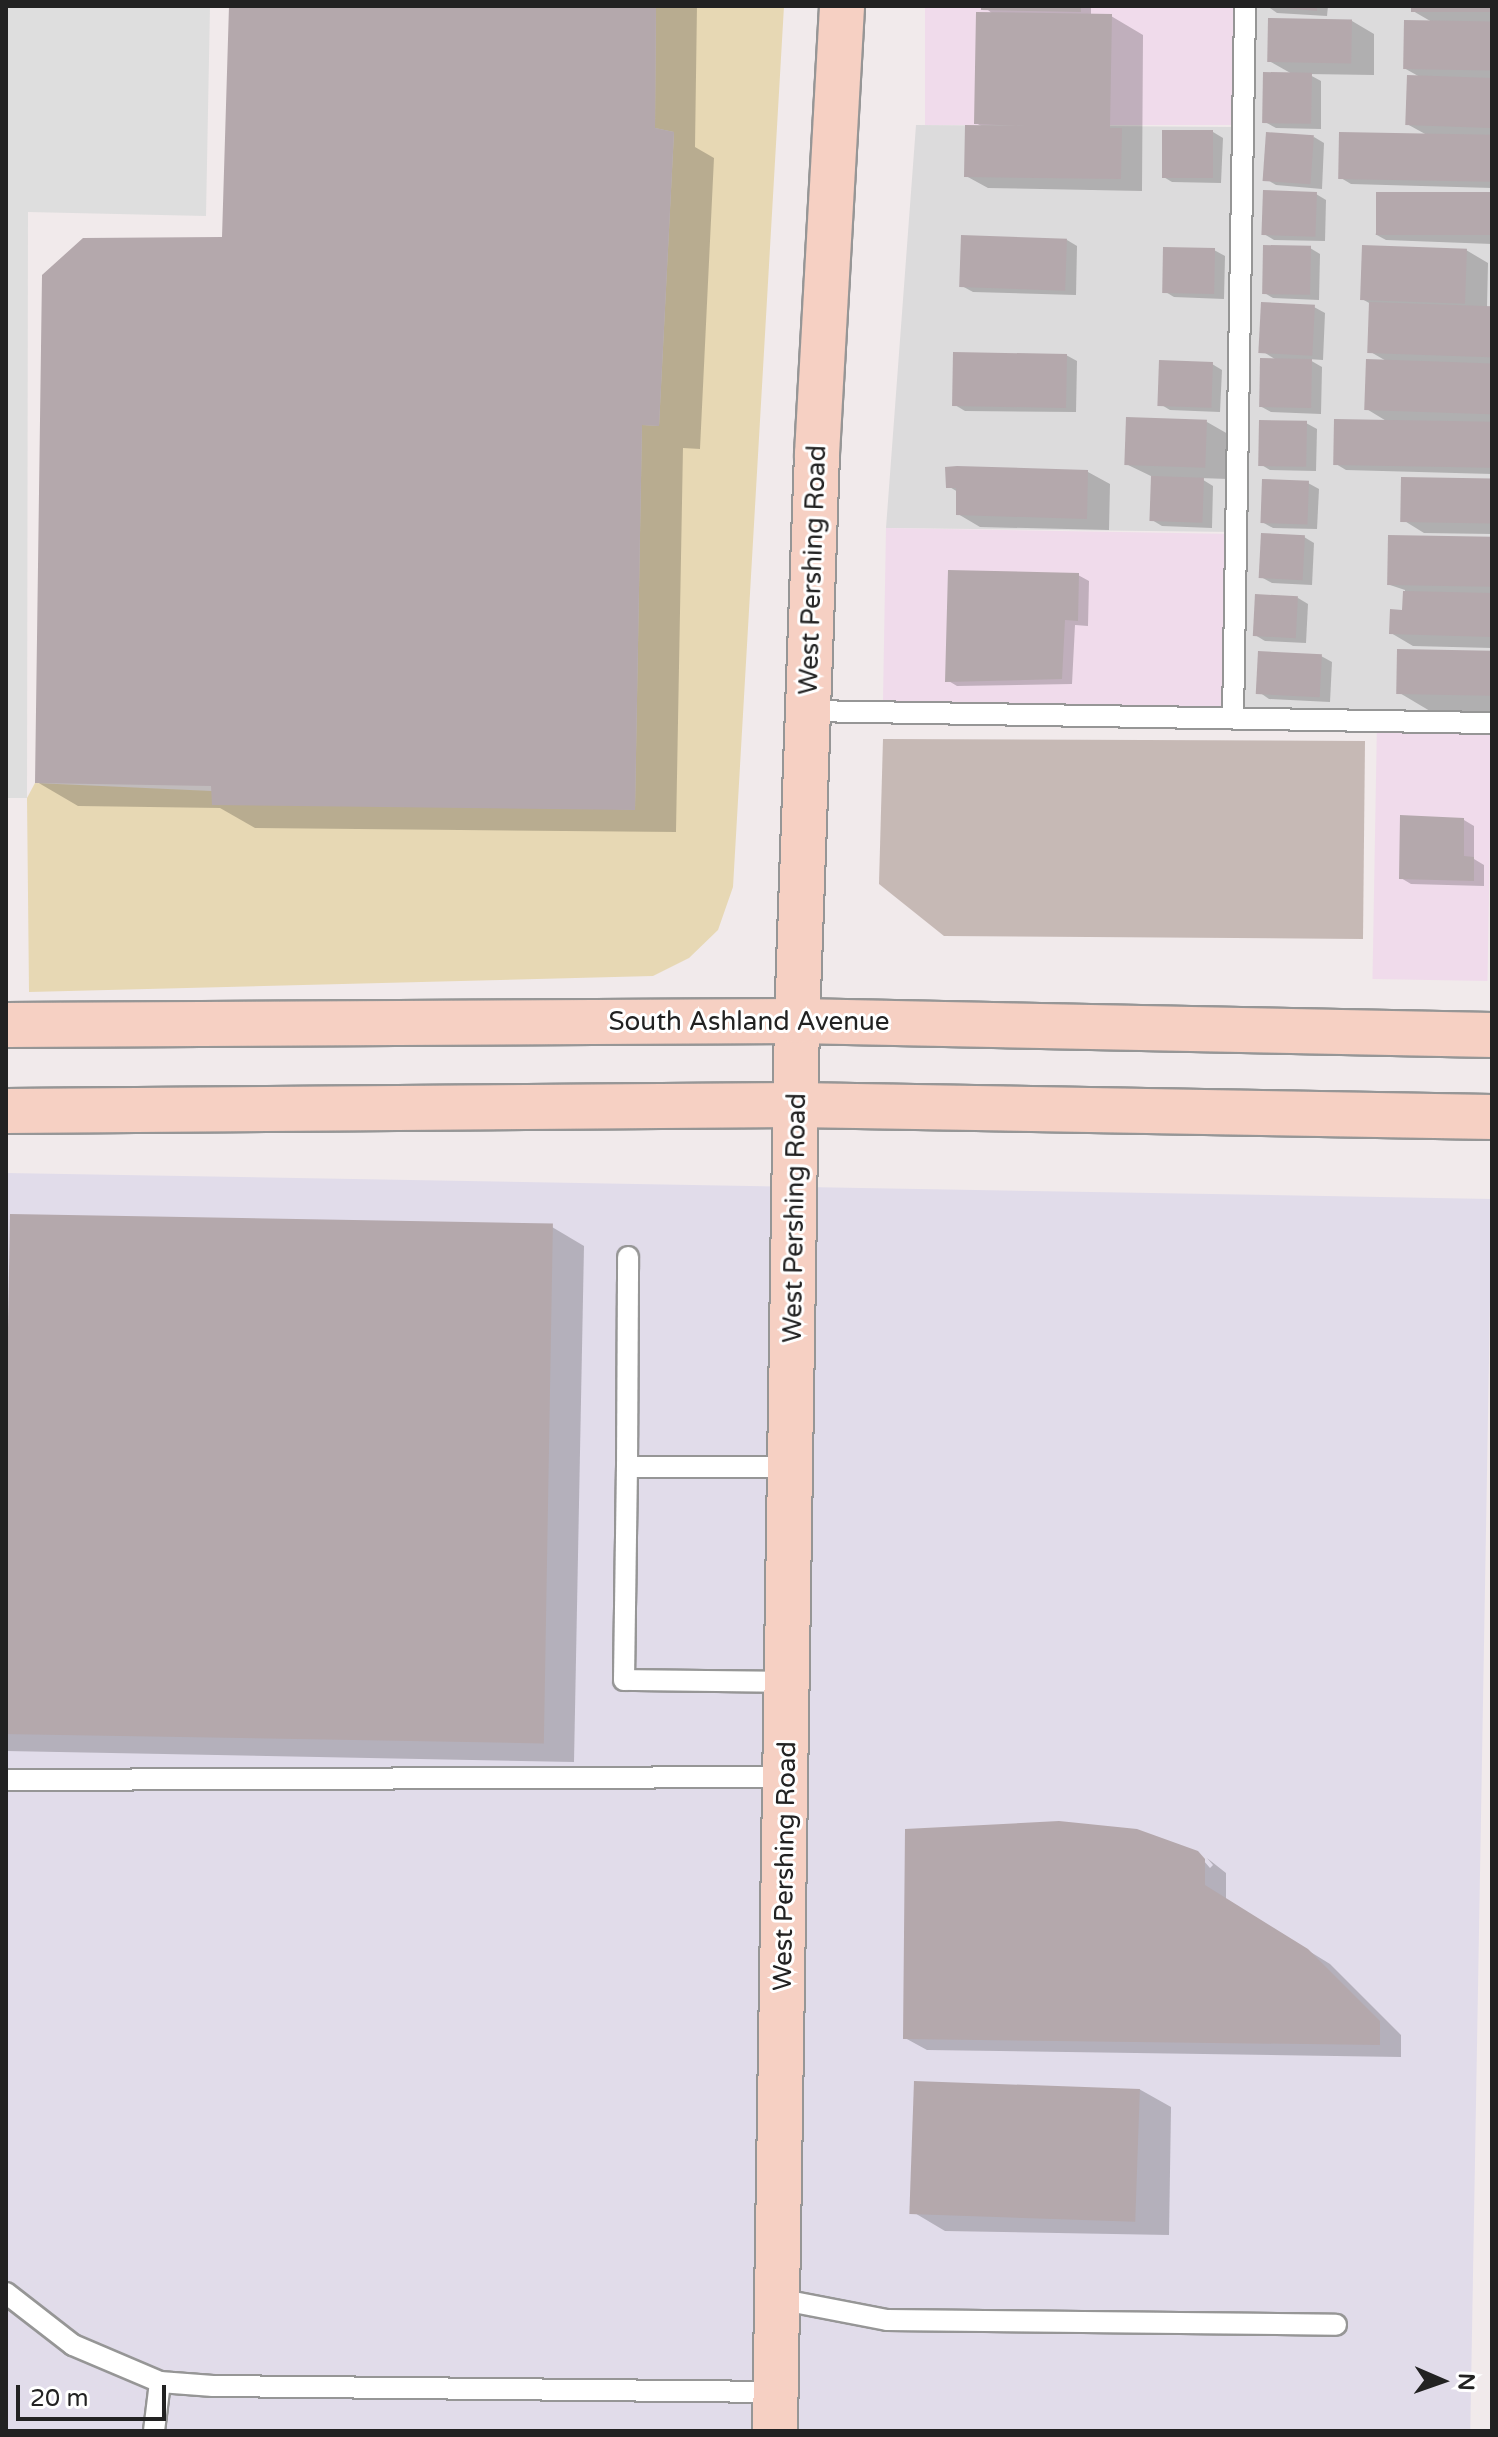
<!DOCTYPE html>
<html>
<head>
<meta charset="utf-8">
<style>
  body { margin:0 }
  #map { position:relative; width:1498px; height:2437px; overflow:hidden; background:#f1eaeb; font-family:"Varela Round",sans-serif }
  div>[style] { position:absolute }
  .residential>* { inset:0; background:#dcdbdc }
  .commercial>* { inset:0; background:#f0dbeb; transform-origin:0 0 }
  .industrial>* { inset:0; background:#e1dcea; transform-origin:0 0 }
  .construction>* { inset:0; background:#c6b9b5 }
  .grass>* { inset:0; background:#e7d8b4 }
  .parking>* { inset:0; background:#dedede }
  .shadow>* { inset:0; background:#0003 }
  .building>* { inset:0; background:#b4a8ac; transform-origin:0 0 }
  .roads { filter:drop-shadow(2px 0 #969696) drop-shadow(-2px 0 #969696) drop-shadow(0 2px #969696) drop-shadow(0 -2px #969696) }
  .service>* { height:20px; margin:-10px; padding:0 10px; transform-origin:10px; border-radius:10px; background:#fff }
  .secondary>* { height:44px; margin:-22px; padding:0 22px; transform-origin:22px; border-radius:22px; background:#f6d0c3 }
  span { translate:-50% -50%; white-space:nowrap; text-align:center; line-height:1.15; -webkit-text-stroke:6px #fff; paint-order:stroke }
  .street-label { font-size:26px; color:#222 }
  .frame { position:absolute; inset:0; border:8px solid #222; pointer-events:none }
  .north { position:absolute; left:1402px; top:2341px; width:80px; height:80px; -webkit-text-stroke:6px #fff; paint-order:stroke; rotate:92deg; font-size:22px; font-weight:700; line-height:32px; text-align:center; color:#222 }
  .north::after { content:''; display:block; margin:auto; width:28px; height:36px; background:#222; clip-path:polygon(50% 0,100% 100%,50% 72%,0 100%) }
  .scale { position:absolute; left:16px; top:2385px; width:150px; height:36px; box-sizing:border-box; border:4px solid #222; border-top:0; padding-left:10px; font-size:24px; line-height:28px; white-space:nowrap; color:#222; -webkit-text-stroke:6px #fff; paint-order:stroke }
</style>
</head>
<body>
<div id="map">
  <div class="residential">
    <div style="clip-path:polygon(1245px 6px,1492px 6px,1492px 723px,1233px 718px,1235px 532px,886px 528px,916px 125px,1242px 127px)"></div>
  </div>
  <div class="commercial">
    <div style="left:925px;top:6px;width:320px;height:119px"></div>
    <div style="left:886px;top:528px;width:350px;height:184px;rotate:1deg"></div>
    <div style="left:1377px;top:721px;width:115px;height:258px;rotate:1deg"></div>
  </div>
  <div class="industrial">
    <div style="left:6px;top:1173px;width:1486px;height:1258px;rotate:1deg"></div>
  </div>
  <div class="construction">
    <div style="clip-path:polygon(883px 739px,1365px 741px,1363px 939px,944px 936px,879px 884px)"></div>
  </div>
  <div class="grass">
    <div style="clip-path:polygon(656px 6px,784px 6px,733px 887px,718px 930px,689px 958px,653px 976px,29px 992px,27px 798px,35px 783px,635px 810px,642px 425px,659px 426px,674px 132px,655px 128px)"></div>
  </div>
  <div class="parking">
    <div style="clip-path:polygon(6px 6px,210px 6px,206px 216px,28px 212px,27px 798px,6px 798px)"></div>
  </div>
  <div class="shadow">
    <div style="clip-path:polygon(231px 6px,697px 6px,695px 147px,714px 158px,700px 449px,683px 448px,676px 832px,255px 828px,220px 808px,78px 806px,37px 782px,224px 239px)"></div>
    <div style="clip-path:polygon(983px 6px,1091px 6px,1091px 16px,1111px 16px,1143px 35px,1142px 191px,988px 188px,966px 176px,985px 128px,976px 123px,993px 14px)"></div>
    <div style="clip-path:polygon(1267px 6px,1328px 6px,1327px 16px,1277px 13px)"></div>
    <div style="clip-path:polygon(1413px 6px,1492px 6px,1492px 188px,1351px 184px,1341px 178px,1427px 135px,1407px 124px,1420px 77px,1404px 68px,1432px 22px,1413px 11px)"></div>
    <div style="clip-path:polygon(1352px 21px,1374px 34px,1374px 75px,1308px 74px,1321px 81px,1321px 129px,1276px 128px,1265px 122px,1294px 75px,1269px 61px)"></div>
    <div style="clip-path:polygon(1213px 132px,1223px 138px,1221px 183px,1172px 182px,1162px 176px)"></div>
    <div style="clip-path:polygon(1314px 137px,1324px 143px,1322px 189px,1276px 185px,1266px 179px)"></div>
    <div style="clip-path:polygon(1316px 194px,1326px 200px,1325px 241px,1274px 240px,1264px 234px)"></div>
    <div style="clip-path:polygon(1492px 194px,1492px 244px,1386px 240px,1375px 234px)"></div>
    <div style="clip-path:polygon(1067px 240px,1077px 246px,1076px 295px,973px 292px,962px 286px)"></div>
    <div style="clip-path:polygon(1310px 248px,1320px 254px,1319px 300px,1273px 298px,1263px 292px)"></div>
    <div style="clip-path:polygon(1214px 250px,1225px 256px,1224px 299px,1174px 297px,1164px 291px)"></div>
    <div style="clip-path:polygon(1466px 250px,1488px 263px,1487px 308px,1492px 308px,1492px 474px,1346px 470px,1336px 464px,1388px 422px,1365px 408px,1388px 362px,1369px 351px,1371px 304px,1362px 299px)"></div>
    <div style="clip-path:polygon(1314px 307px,1325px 313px,1323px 360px,1308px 359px,1322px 367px,1321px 414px,1271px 412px,1260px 406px,1278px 361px,1262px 351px)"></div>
    <div style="clip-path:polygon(1066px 355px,1077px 361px,1076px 412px,965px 411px,955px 405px)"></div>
    <div style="clip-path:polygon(1212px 364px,1222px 370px,1220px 412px,1170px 410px,1160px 404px)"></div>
    <div style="clip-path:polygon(1207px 422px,1228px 434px,1228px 479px,1200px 478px,1213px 486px,1212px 528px,1162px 526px,1152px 520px,1153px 477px,1126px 464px)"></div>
    <div style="clip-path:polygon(1306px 423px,1317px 429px,1316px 471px,1270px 470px,1260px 464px)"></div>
    <div style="clip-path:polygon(1088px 472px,1110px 484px,1109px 530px,980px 527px,958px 514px,958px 492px,948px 486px)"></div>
    <div style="clip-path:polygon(1492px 480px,1492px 534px,1424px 533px,1403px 520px)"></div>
    <div style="clip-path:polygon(1308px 483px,1319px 489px,1317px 529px,1273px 528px,1262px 522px)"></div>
    <div style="clip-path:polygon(1304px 537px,1314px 543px,1312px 585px,1272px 583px,1261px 577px)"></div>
    <div style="clip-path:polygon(1492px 539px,1492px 648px,1413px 646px,1391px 633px,1404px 612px,1405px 590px,1387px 584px)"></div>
    <div style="clip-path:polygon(1078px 575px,1089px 581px,1088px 626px,1075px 625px,1072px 684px,957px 686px,947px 680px)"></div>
    <div style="clip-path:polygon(1298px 598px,1308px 604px,1306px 643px,1265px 641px,1255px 635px)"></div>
    <div style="clip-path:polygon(1492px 653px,1492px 713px,1430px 711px,1398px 692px)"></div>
    <div style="clip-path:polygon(1321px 656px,1332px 662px,1330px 702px,1269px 699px,1259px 692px)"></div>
    <div style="clip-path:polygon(1464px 820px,1474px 826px,1474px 859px,1484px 865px,1484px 886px,1411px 884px,1401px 878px)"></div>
    <div style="clip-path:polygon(12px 1216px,552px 1227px,584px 1246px,574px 1762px,6px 1751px,6px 1501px)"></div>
    <div style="clip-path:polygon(1197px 1853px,1210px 1868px,1213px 1865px,1207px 1858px,1226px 1873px,1226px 1900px,1330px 1964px,1401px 2035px,1401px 2057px,927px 2050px,905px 2038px)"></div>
    <div style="clip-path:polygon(1139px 2089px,1171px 2107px,1169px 2235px,945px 2231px,913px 2212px)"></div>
  </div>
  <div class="building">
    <div style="clip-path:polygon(229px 6px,656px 6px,655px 128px,674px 132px,659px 426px,642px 425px,635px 810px,212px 805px,211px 786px,35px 783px,42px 275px,83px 238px,222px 237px)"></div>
    <div style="clip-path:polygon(981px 6px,1081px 6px,1081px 12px,981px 10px)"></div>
    <div style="clip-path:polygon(1266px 6px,1317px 6px,1317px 11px)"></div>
    <div style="left:1411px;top:6px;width:81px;height:6px"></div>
    <div style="clip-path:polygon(976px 12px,1112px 14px,1110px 128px,1122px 128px,1121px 179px,964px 177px,965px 125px,1028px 126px,974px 124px)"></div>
    <div style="left:1268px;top:18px;width:84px;height:44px;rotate:1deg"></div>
    <div style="left:1404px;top:20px;width:88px;height:49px;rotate:1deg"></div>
    <div style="left:1263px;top:72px;width:49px;height:51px;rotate:1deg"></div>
    <div style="left:1407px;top:75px;width:85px;height:50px;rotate:2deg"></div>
    <div style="left:1162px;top:130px;width:51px;height:48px"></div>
    <div style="left:1266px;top:132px;width:48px;height:49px;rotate:4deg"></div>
    <div style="left:1339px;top:132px;width:153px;height:47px;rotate:1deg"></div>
    <div style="left:1263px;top:190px;width:54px;height:45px;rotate:2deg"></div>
    <div style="left:1376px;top:192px;width:116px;height:43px"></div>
    <div style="left:961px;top:235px;width:106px;height:52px;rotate:2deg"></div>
    <div style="left:1263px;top:245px;width:48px;height:49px;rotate:1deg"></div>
    <div style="left:1362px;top:245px;width:105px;height:55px;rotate:2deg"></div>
    <div style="left:1163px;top:247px;width:52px;height:46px;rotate:1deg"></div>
    <div style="left:1261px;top:302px;width:54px;height:51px;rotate:3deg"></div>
    <div style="left:1369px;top:302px;width:123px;height:51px;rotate:2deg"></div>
    <div style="left:953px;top:352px;width:114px;height:54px;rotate:1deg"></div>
    <div style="left:1260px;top:358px;width:52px;height:49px;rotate:1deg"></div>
    <div style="left:1366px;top:359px;width:126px;height:51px;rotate:2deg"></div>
    <div style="left:1159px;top:360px;width:54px;height:46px;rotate:2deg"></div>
    <div style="left:1126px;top:417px;width:81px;height:48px;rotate:2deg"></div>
    <div style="left:1334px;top:419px;width:158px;height:46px;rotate:1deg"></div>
    <div style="left:1259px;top:420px;width:48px;height:46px;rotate:1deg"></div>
    <div style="clip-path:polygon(957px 466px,1088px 470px,1087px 519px,956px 515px,956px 488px,946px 488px,945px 467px)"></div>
    <div style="left:1151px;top:476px;width:53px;height:45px;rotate:2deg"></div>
    <div style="left:1401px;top:477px;width:91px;height:45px;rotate:1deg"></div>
    <div style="left:1262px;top:479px;width:47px;height:44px;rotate:2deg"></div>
    <div style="left:1261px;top:533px;width:44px;height:45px;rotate:3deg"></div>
    <div style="left:1388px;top:535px;width:104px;height:50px;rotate:1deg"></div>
    <div style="clip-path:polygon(948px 570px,1079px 573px,1078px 621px,1065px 620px,1062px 679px,945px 682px)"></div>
    <div style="clip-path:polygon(1403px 591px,1492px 593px,1492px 637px,1389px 634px,1390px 609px,1402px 610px)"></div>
    <div style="left:1255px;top:594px;width:43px;height:42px;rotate:3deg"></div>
    <div style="left:1397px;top:649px;width:95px;height:45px;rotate:1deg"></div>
    <div style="left:1258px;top:651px;width:64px;height:43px;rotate:3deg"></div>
    <div style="clip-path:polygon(1400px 815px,1464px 818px,1464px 856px,1474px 857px,1474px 881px,1399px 879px)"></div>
    <div style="left:10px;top:1214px;width:543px;height:520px;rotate:1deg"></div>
    <div style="clip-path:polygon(1059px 1821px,1137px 1829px,1198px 1851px,1205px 1859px,1205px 1885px,1308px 1949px,1380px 2021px,1380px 2045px,903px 2039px,905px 1829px)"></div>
    <div style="left:914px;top:2081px;width:226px;height:133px;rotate:2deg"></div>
  </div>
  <div class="roads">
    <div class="service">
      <div style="left:808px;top:711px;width:684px;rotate:1.01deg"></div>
      <div style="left:1233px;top:718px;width:712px;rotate:-89.03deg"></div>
      <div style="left:627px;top:1467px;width:210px;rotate:-89.7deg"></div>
      <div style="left:788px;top:1682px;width:164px;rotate:-179.3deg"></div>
      <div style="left:624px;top:1680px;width:213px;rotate:-89.2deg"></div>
      <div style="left:627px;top:1467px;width:164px"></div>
      <div style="left:6px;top:1780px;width:780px;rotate:-0.22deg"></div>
      <div style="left:6px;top:2293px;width:85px;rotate:37.8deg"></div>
      <div style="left:73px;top:2345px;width:95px;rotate:23deg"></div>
      <div style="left:160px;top:2382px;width:53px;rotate:4.3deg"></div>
      <div style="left:213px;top:2386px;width:563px;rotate:0.61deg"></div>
      <div style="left:778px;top:2299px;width:111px;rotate:10.9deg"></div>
      <div style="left:887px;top:2320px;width:449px;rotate:0.6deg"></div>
      <div style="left:154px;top:2431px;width:49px;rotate:-83deg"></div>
    </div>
    <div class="secondary">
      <div style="left:6px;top:1025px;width:791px;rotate:-0.29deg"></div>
      <div style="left:797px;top:1021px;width:695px;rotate:1.15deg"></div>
      <div style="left:6px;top:1111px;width:790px;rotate:-0.44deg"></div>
      <div style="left:796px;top:1105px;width:696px;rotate:0.99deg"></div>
      <div style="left:775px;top:2431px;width:1410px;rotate:-89.11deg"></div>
      <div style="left:797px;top:1021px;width:567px;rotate:-87.98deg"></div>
      <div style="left:817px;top:454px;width:449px;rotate:-86.8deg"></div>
    </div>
  </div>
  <div class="street-label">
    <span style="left:813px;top:570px;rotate:-88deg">West Pershing Road</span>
    <span style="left:749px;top:1022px">South Ashland Avenue</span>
    <span style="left:795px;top:1218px;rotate:-89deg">West Pershing Road</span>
    <span style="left:785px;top:1866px;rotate:-89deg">West Pershing Road</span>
  </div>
  <div class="frame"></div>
  <div class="north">N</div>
  <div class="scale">20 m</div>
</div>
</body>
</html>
